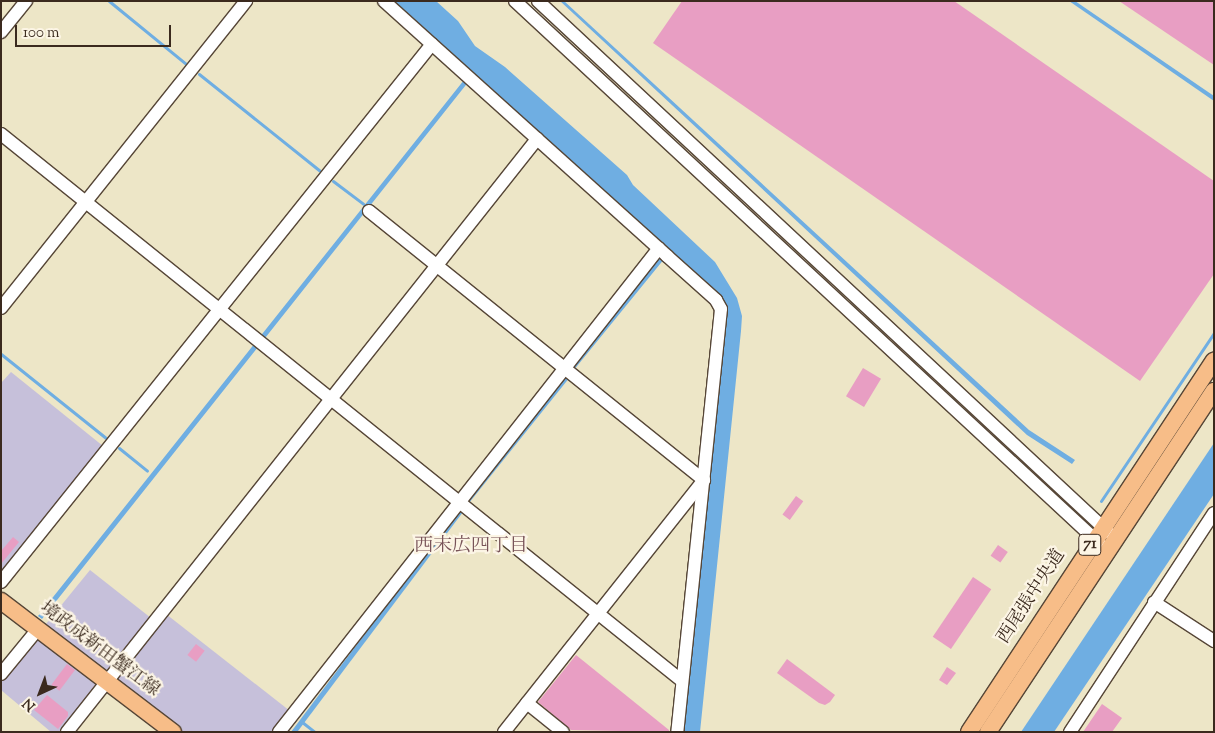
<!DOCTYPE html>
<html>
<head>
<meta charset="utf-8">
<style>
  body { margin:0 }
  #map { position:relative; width:1215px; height:733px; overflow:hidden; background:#ede6c7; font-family:"Sorts Mill Goudy","Noto Serif JP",serif }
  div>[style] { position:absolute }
  .industrial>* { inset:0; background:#c6c0da }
  .water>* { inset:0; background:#6faee2; transform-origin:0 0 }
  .stream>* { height:3px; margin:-1.5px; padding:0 1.5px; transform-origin:1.5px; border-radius:1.5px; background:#6faee2 }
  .building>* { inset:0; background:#e89ec3; transform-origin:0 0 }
  .roads { filter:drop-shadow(1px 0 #564637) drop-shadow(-1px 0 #564637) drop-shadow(0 1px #564637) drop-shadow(0 -1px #564637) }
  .minor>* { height:12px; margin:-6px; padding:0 6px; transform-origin:6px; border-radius:6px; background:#fff }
  .major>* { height:16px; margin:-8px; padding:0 8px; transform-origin:8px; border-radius:8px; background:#f7bd88 }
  span { translate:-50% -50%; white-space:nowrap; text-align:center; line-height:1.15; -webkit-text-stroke:4.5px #fcf5e5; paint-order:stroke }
  .shield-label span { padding:1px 4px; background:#fcf5e5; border:1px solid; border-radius:4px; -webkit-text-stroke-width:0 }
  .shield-label { font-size:16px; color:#3b2a1e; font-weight:700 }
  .street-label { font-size:18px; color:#3b2a1e }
  .neighbourhood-label { font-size:19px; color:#785358 }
  .frame { position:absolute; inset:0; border:2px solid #3b2a1e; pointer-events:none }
  .north { position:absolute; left:15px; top:668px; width:50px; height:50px; -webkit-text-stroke:4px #fcf5e5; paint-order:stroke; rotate:223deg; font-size:14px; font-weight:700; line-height:20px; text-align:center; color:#3b2a1e }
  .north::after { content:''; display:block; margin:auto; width:18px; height:22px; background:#3b2a1e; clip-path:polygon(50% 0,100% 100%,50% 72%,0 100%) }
  .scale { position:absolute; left:15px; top:25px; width:156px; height:22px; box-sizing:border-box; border:2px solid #3b2a1e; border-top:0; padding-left:6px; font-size:15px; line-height:18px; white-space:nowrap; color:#3b2a1e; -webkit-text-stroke:4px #fcf5e5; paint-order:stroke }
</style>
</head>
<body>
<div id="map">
  <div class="industrial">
    <div style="clip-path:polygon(11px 372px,103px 446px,1px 575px,1px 383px)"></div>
    <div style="clip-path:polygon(90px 570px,151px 618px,109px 669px,103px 670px,46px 628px,46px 624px)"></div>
    <div style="clip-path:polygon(166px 614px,290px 711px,274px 732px,182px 732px,118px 682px,117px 677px)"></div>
    <div style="clip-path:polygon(39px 639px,94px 681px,96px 688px,60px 732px,51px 732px,1px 690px,1px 679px,33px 641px)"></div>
  </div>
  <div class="water">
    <div style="clip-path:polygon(390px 1px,436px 1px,458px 21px,475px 46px,505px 67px,627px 175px,633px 185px,715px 262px,737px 298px,742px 316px,741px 331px,700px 732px,683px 732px,725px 319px,669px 253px,573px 371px,570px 369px,663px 248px,473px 76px,42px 619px,38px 616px,464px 80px)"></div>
    <div style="clip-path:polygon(560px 1px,564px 1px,1029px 430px,1075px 460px,1072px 464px,1027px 435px)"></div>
    <div style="clip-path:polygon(1069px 1px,1075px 1px,1214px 96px,1214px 101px)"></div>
    <div style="clip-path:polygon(566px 374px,570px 377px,469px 503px,466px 501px)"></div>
    <div style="clip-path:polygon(1214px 443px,1214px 494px,1054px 732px,1021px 732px)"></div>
    <div style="left:459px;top:509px;width:5px;height:284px;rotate:37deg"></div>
  </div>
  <div class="stream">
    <div style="left:109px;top:1px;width:99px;rotate:39.3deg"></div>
    <div style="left:199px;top:74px;width:154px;rotate:38.7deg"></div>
    <div style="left:333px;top:181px;width:38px;rotate:37deg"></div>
    <div style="left:1px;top:354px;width:134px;rotate:38.7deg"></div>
    <div style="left:119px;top:448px;width:36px;rotate:39deg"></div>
    <div style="left:1101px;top:501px;width:202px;rotate:-56.1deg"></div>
    <div style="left:302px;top:722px;width:16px;rotate:38deg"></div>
  </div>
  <div class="building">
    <div style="clip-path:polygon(682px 1px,954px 1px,1214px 181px,1214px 274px,1140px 381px,653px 43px)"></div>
    <div style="clip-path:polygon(1119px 1px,1214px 1px,1214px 65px)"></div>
    <div style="left:863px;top:368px;width:21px;height:33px;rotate:31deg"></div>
    <div style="left:796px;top:496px;width:9px;height:23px;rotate:36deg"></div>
    <div style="clip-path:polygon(13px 537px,19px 542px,1px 564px,1px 551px)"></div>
    <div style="left:998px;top:545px;width:12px;height:13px;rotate:35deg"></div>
    <div style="left:973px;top:577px;width:22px;height:72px;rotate:34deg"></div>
    <div style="left:196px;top:644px;width:11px;height:14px;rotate:38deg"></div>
    <div style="clip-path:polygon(576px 655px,669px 730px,669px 732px,571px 730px,538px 702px)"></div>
    <div style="clip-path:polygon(787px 659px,835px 695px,830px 702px,825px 705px,819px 703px,777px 673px)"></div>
    <div style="left:67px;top:664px;width:10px;height:26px;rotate:37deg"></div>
    <div style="clip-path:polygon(947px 667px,956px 673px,947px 685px,939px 680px)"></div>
    <div style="clip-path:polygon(47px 695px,68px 712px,68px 716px,58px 729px,34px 710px)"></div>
    <div style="clip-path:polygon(1102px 704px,1122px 718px,1112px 732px,1083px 732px)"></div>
  </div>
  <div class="roads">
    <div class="minor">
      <div style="left:384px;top:1px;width:381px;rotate:42deg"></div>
      <div style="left:667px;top:256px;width:66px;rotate:41.9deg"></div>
      <div style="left:716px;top:300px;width:10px;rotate:61deg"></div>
      <div style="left:721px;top:309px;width:425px;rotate:95.9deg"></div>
      <div style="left:515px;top:1px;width:800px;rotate:42.87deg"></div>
      <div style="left:538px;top:1px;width:780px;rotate:42.97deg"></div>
      <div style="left:1px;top:32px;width:40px;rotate:-51deg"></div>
      <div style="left:1px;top:134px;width:873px;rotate:38.77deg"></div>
      <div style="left:369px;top:211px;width:430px;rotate:38.8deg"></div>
      <div style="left:1px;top:308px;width:393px;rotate:-51.4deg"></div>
      <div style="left:1px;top:582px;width:689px;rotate:-51.3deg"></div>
      <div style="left:1154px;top:602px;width:72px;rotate:33deg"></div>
      <div style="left:1px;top:674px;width:58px;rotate:-50.6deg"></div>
      <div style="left:527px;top:703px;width:46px;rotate:38.9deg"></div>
      <div style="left:67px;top:732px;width:757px;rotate:-51.6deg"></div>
      <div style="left:279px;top:732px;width:615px;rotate:-51.86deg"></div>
      <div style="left:504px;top:732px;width:322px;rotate:-51.6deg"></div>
      <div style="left:1070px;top:732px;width:262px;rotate:-56.7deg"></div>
    </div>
    <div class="major">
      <div style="left:1px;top:601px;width:216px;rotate:37.3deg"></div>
      <div style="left:969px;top:732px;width:445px;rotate:-56.6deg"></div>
      <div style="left:988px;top:732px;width:409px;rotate:-56.5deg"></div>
    </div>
  </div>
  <div class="shield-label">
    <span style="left:1090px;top:545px">71</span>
  </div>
  <div class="street-label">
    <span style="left:1032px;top:597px;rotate:-57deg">西尾張中央道</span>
    <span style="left:99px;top:650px;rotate:37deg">境政成新田蟹江線</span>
  </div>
  <div class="neighbourhood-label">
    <span style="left:471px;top:547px">西末広四丁目</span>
  </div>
  <div class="frame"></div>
  <div class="north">N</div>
  <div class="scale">100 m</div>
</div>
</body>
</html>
